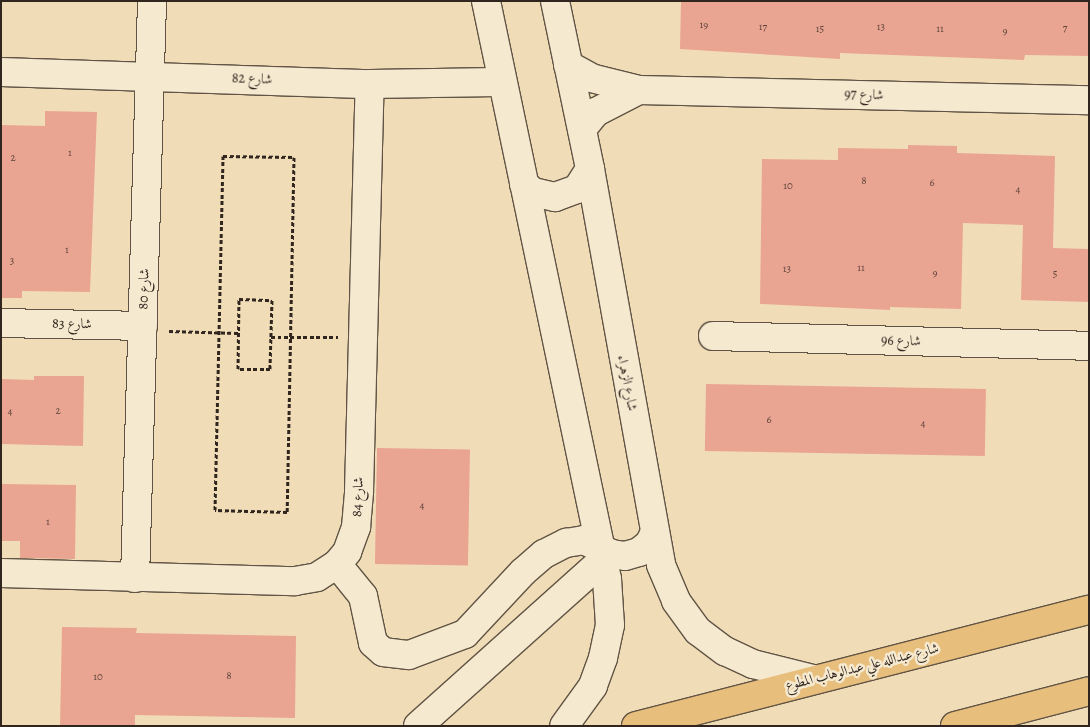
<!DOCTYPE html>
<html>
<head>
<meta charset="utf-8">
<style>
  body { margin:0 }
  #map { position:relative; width:1090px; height:727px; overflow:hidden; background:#f0ddb7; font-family:Alegreya,Amiri,serif }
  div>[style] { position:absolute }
  .building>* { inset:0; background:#eaa492; transform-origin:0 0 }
  .path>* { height:3px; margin-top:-1.5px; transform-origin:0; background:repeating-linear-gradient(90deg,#31261f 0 4px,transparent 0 6.5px) }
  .roads { filter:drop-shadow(1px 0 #615445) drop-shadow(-1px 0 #615445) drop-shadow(0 1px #615445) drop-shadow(0 -1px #615445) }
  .minor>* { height:28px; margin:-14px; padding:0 14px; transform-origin:14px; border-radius:14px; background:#f5e9d0 }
  .major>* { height:28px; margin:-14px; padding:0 14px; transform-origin:14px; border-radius:14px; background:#e8be7c }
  span { translate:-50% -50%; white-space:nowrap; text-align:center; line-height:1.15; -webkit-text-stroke:5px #f5e9d0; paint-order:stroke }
  .number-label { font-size:11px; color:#5f463c }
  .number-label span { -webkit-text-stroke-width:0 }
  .street-label { font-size:14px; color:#31261f }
  .frame { position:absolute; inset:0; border:2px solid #31261f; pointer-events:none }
</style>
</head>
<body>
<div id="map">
  <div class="building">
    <div style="clip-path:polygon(681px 1px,1089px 1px,1089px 56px,1025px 55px,1024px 60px,840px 53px,840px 59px,680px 49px)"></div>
    <div style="clip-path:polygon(45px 111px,97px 112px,90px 292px,22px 291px,22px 298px,1px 298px,1px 125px,45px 126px)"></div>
    <div style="clip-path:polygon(908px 145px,957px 146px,957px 153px,1055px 156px,1053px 248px,1089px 249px,1089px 302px,1021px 300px,1023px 225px,963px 223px,961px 309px,890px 307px,890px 310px,760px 304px,762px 159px,838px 160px,838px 148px,908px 149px)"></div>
    <div style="clip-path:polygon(34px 376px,84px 376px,83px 446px,1px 444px,1px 379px,34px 380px)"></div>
    <div style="left:706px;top:384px;width:280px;height:67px;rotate:1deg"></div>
    <div style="left:377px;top:448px;width:93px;height:116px;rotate:1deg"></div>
    <div style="clip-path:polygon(1px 484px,76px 485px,75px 559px,20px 558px,20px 541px,1px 541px)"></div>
    <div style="clip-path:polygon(62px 627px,137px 628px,136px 633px,296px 636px,295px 718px,135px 715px,135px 726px,60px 726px)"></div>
  </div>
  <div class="path">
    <div style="left:223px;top:156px;width:71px;rotate:0.8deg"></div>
    <div style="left:294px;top:157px;width:355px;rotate:91.1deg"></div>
    <div style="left:287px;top:512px;width:72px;rotate:-178.4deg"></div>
    <div style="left:215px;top:510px;width:354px;rotate:-88.7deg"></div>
    <div style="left:239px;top:299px;width:33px;rotate:2deg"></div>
    <div style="left:272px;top:300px;width:69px;rotate:91.7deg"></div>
    <div style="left:270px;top:369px;width:32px;rotate:180deg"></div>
    <div style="left:238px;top:369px;width:70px;rotate:-89.2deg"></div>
    <div style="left:169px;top:331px;width:69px;rotate:1.7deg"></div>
    <div style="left:271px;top:337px;width:67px"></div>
  </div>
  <div class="roads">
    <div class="minor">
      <div style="left:486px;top:1px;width:591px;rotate:78.18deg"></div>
      <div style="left:607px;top:579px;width:46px;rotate:86.3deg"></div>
      <div style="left:610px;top:625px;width:34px;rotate:102deg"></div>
      <div style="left:603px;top:658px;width:30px;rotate:110deg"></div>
      <div style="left:593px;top:686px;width:49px;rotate:125.9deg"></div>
      <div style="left:555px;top:1px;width:172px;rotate:78.2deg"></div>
      <div style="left:590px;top:169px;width:402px;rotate:79.8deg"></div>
      <div style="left:661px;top:565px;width:39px;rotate:67deg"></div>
      <div style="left:676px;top:601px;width:37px;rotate:54deg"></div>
      <div style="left:698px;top:631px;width:34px;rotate:37deg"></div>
      <div style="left:725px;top:651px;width:31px;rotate:25deg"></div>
      <div style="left:753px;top:664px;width:62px;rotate:14deg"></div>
      <div style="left:568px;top:65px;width:26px;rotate:29deg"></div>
      <div style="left:591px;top:78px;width:49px;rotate:14deg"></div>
      <div style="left:639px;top:90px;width:450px;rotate:1.3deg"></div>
      <div style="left:1px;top:72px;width:369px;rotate:1.9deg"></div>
      <div style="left:370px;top:84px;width:132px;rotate:-0.9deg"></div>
      <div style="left:582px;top:129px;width:22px;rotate:-51deg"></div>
      <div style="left:596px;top:112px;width:48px;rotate:-27.1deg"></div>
      <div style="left:524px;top:184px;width:12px;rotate:42deg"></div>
      <div style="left:533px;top:192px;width:23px;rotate:13deg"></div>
      <div style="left:555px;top:197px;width:23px;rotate:-20deg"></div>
      <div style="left:577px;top:189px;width:24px;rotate:-57deg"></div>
      <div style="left:1px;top:323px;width:142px;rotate:1.2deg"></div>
      <div style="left:713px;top:336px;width:376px;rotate:1.5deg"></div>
      <div style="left:337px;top:564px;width:41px;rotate:50.9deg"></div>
      <div style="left:363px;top:596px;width:48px;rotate:78deg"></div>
      <div style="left:373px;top:643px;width:13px;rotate:42deg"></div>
      <div style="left:383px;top:652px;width:26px;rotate:7deg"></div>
      <div style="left:409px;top:655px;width:60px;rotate:-20.6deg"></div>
      <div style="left:465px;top:634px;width:85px;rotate:-46.9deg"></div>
      <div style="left:523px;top:572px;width:28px;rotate:-41deg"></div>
      <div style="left:544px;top:554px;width:25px;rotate:-27deg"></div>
      <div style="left:566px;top:543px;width:18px;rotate:-9deg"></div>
      <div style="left:584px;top:540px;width:31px;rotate:27deg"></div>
      <div style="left:612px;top:554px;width:13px;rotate:9deg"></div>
      <div style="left:625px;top:556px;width:15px;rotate:-16deg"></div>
      <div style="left:639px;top:552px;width:13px;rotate:-39deg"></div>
      <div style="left:649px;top:544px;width:13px;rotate:-63deg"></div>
      <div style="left:1px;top:573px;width:294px;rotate:1.6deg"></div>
      <div style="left:295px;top:581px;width:22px;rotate:-10deg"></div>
      <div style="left:317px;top:577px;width:24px;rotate:-33deg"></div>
      <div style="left:337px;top:564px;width:16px;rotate:-50deg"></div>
      <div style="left:347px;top:552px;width:27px;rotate:-70deg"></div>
      <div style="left:356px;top:527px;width:36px;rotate:-85deg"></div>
      <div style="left:359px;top:491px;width:407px;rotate:-88.5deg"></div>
      <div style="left:135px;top:578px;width:577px;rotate:-88.31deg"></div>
      <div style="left:418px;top:726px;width:249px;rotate:-41.9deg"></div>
    </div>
    <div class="major">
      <div style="left:636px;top:726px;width:468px;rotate:-14.4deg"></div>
      <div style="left:955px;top:726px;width:138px;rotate:-14.6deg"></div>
    </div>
  </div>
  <div class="number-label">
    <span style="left:704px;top:25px">19</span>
    <span style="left:763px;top:27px">17</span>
    <span style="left:881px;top:27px">13</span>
    <span style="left:1065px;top:28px">7</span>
    <span style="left:820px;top:29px">15</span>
    <span style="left:940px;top:29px">11</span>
    <span style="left:1005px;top:31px">9</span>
    <span style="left:70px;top:153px">1</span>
    <span style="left:13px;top:158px">2</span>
    <span style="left:864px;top:181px">8</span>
    <span style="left:932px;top:183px">6</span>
    <span style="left:788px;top:186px">10</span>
    <span style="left:1018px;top:190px">4</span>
    <span style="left:67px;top:250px">1</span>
    <span style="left:12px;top:261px">3</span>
    <span style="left:861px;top:268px">11</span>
    <span style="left:787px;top:269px">13</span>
    <span style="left:935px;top:273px">9</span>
    <span style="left:1055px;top:274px">5</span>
    <span style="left:58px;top:411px">2</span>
    <span style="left:10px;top:412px">4</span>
    <span style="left:769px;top:420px">6</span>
    <span style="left:923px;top:424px">4</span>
    <span style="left:422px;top:506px">4</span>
    <span style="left:48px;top:522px">1</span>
    <span style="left:229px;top:676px">8</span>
    <span style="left:98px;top:677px">10</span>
  </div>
  <div class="street-label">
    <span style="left:252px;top:79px;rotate:2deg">شارع 82</span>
    <span style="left:864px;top:95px;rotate:1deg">شارع 97</span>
    <span style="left:144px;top:289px;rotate:-88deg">شارع 80</span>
    <span style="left:72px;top:324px;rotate:1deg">شارع 83</span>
    <span style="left:901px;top:341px;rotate:1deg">شارع 96</span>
    <span style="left:627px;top:383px;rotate:79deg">شارع الزهراء</span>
    <span style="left:358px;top:497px;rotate:-87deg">شارع 84</span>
    <span style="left:862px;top:667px;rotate:-14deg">شارع عبدالله علي عبدالوهاب المطوع</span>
  </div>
  <div class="frame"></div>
</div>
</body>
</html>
